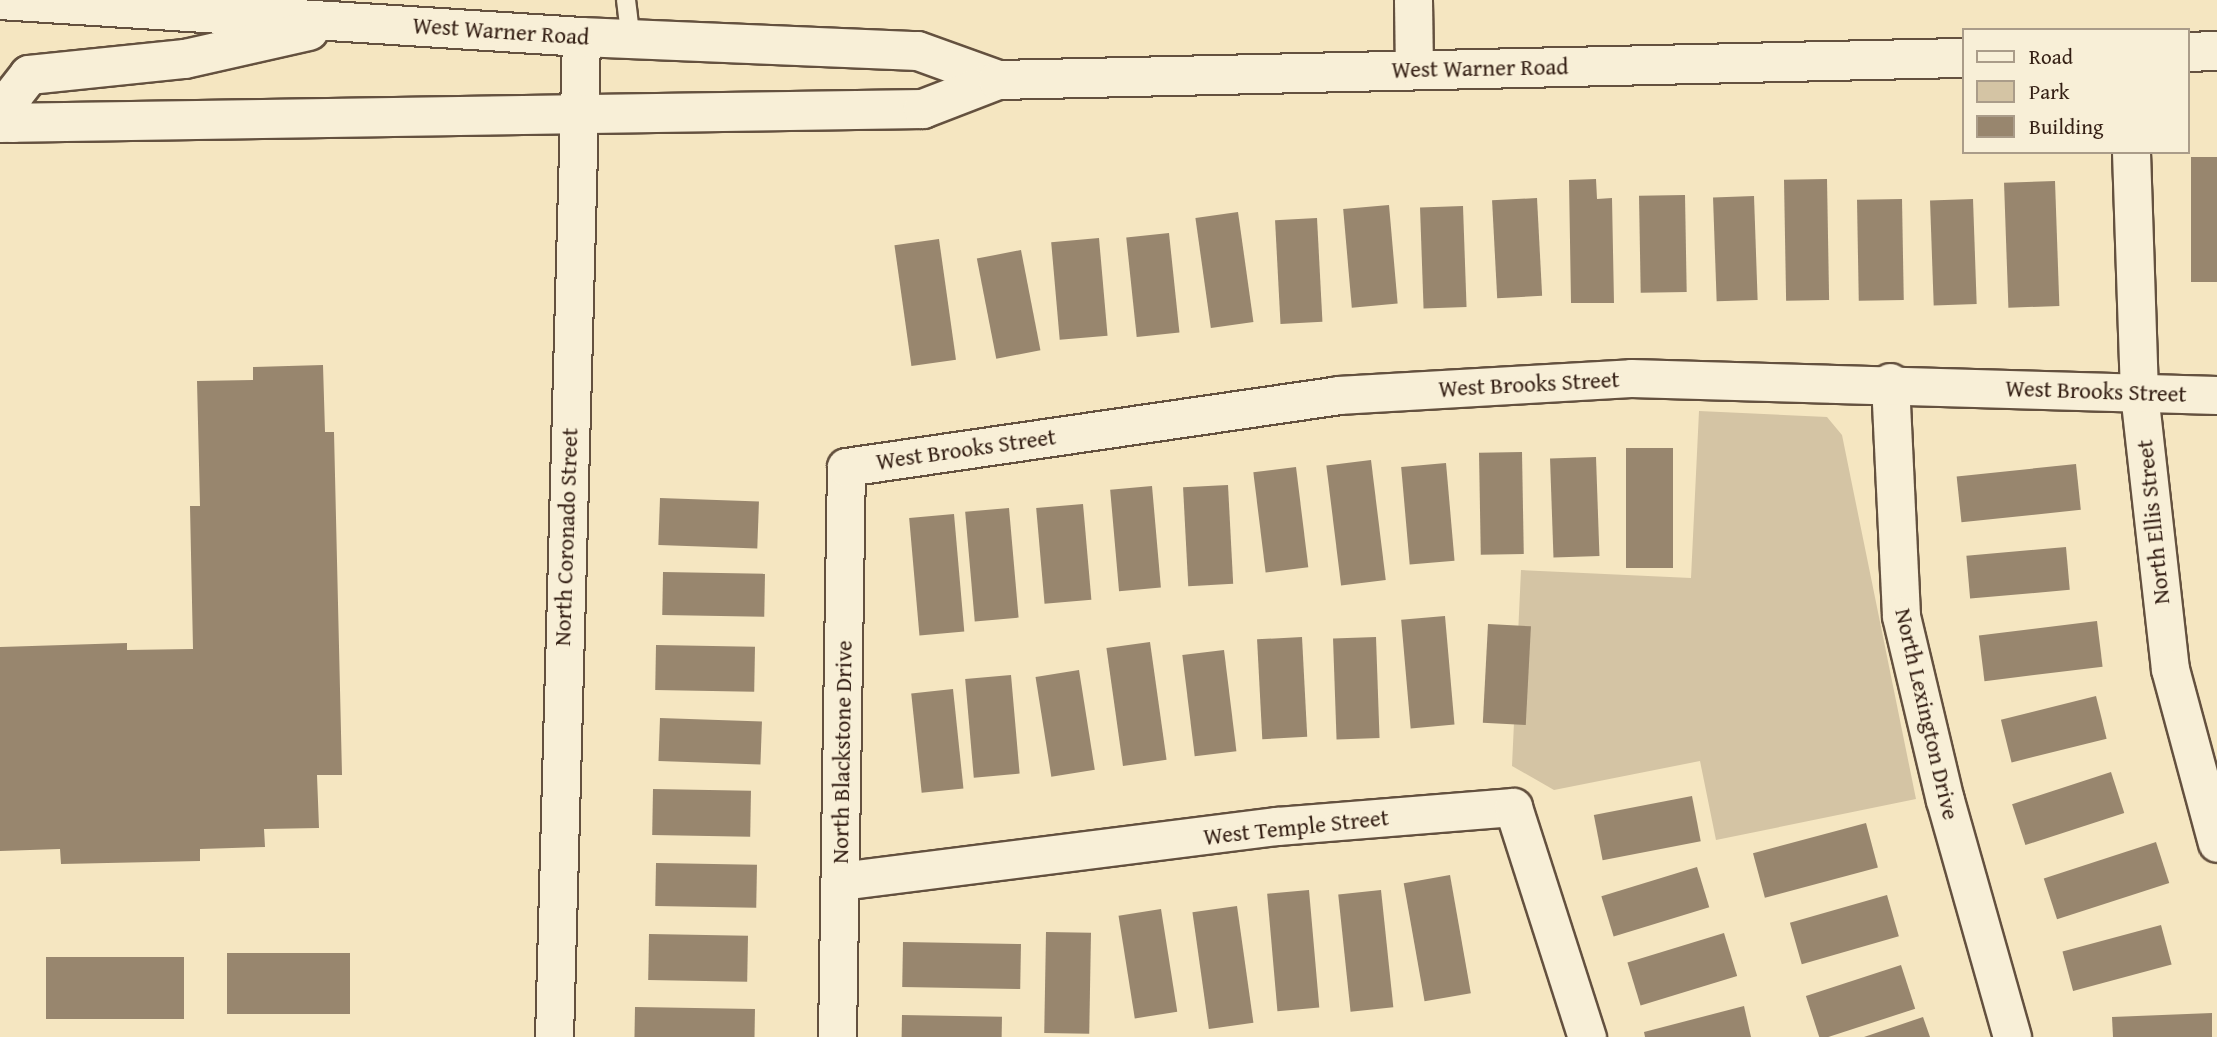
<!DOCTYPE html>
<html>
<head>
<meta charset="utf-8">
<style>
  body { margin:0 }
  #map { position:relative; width:2217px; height:1037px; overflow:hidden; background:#f5e6c1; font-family:"Gentium Book Plus",serif }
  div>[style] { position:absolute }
  .green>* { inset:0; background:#d4c4a4 }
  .building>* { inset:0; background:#98866e; transform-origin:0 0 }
  .roads { filter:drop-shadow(2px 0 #64513f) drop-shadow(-2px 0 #64513f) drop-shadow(0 2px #64513f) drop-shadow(0 -2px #64513f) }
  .service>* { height:18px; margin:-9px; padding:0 9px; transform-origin:9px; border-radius:9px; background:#f8efd7 }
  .minor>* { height:37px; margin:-18.5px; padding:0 18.5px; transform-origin:18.5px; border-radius:18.5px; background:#f8efd7 }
  .secondary>* { height:38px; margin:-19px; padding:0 19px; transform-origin:19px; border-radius:19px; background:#f8efd7 }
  span { translate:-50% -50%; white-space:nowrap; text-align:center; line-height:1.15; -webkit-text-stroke:5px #f8efd7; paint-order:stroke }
  .street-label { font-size:23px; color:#341f14 }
  .legend { position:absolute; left:1962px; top:28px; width:228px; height:126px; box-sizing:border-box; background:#f8efd7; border:2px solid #aa9c89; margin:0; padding:9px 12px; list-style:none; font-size:21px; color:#341f14 }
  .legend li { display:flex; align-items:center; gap:14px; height:35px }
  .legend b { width:35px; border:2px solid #aa9c89 }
</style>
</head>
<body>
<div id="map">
  <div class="green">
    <div style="clip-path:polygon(1699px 411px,1827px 417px,1842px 435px,1916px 799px,1716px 840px,1700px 761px,1554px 790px,1512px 766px,1521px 570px,1691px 578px)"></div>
  </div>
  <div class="building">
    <div style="left:2191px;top:157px;width:26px;height:125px"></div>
    <div style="clip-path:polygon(1596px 179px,1597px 199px,1612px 198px,1614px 303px,1571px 303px,1569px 180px)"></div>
    <div style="left:1827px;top:179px;width:121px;height:43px;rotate:89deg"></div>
    <div style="left:2055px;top:181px;width:125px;height:51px;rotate:88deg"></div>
    <div style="left:1685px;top:195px;width:97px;height:46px;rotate:89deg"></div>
    <div style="left:1754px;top:196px;width:104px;height:41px;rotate:88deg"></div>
    <div style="left:1537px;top:198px;width:98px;height:45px;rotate:87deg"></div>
    <div style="left:1902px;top:199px;width:101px;height:45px;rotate:89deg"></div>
    <div style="left:1973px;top:199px;width:105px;height:43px;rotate:88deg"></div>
    <div style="left:1389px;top:205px;width:99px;height:46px;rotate:85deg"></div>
    <div style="left:1463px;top:206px;width:101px;height:43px;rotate:88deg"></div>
    <div style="left:1238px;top:212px;width:111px;height:43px;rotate:82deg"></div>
    <div style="left:1317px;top:218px;width:104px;height:42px;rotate:87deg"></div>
    <div style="left:1169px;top:233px;width:100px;height:43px;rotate:84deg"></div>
    <div style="left:1099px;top:238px;width:98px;height:48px;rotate:85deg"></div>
    <div style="left:939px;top:239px;width:122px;height:45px;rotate:82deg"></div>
    <div style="left:1021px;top:250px;width:102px;height:45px;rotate:79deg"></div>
    <div style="clip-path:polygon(323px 365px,325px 432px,334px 432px,342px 775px,317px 775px,319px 828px,264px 829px,265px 847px,200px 849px,200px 861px,61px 864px,60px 849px,0 851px,0 647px,127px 643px,127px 650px,193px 649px,190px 506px,200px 506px,197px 381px,253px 380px,253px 367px)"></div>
    <div style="left:1626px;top:448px;width:47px;height:120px"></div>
    <div style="left:1522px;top:452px;width:102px;height:43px;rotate:89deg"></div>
    <div style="left:1596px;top:457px;width:99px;height:46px;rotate:88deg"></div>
    <div style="left:1371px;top:460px;width:121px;height:45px;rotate:83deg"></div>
    <div style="left:1446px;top:463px;width:98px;height:45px;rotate:85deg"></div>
    <div style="left:2076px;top:464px;width:46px;height:120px;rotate:84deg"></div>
    <div style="left:1296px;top:467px;width:101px;height:43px;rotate:83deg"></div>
    <div style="left:1228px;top:485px;width:99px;height:45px;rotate:87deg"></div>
    <div style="left:1152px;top:486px;width:102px;height:42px;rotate:85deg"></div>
    <div style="left:660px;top:498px;width:99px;height:47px;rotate:2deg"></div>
    <div style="left:1083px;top:504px;width:96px;height:47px;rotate:85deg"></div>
    <div style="left:1009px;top:508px;width:110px;height:44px;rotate:85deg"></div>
    <div style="left:954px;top:514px;width:118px;height:45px;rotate:85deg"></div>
    <div style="left:2066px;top:547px;width:43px;height:100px;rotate:85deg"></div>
    <div style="left:663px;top:572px;width:102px;height:43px;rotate:1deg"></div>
    <div style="left:1445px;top:616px;width:109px;height:44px;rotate:85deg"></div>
    <div style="left:2097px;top:621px;width:46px;height:119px;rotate:83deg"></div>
    <div style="left:1488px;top:624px;width:43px;height:99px;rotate:3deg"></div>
    <div style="left:1302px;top:637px;width:100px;height:45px;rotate:87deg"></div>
    <div style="left:1376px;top:637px;width:101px;height:43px;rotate:88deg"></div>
    <div style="left:1150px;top:642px;width:119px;height:44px;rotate:82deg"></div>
    <div style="left:656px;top:645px;width:99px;height:45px;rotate:1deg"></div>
    <div style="left:1224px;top:650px;width:102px;height:42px;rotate:83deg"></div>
    <div style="left:1079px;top:670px;width:101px;height:44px;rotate:81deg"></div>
    <div style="left:1011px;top:675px;width:99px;height:46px;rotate:85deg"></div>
    <div style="left:953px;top:689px;width:100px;height:42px;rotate:84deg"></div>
    <div style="left:2096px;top:696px;width:44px;height:98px;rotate:76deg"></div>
    <div style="left:660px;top:718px;width:102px;height:43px;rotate:2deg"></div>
    <div style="left:2111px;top:772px;width:43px;height:104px;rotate:72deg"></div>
    <div style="left:653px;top:789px;width:98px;height:46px;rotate:1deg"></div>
    <div style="left:1692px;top:796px;width:46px;height:100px;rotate:79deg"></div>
    <div style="left:1866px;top:823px;width:46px;height:117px;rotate:75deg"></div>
    <div style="left:2156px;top:842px;width:43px;height:118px;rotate:72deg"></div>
    <div style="left:656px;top:863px;width:101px;height:43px;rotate:1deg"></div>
    <div style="left:1697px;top:867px;width:42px;height:100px;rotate:73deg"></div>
    <div style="left:1450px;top:875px;width:120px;height:47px;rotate:80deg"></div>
    <div style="left:1309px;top:890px;width:118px;height:42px;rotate:85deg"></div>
    <div style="left:1381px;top:890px;width:118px;height:43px;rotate:84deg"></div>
    <div style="left:1887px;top:895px;width:43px;height:101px;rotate:74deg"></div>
    <div style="left:1237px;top:906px;width:118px;height:45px;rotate:82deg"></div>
    <div style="left:1161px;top:909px;width:104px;height:43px;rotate:81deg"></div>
    <div style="left:2161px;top:925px;width:41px;height:102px;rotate:75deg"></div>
    <div style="left:1046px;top:932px;width:45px;height:101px;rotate:1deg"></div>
    <div style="left:1724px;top:933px;width:45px;height:101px;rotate:73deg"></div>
    <div style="left:649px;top:934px;width:99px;height:46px;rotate:1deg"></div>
    <div style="left:903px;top:942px;width:118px;height:45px;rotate:1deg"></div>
    <div style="left:227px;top:953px;width:123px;height:61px"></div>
    <div style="left:46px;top:957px;width:138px;height:62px"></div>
    <div style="left:1901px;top:965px;width:46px;height:100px;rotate:72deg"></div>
    <div style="clip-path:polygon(1744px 1006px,1751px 1037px,1645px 1037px,1644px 1032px)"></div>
    <div style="left:635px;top:1007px;width:120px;height:30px;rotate:1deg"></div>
    <div style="clip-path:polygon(2212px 1013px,2212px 1037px,2113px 1037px,2112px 1017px)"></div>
    <div style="left:902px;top:1015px;width:100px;height:22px;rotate:1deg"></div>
    <div style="clip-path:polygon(1923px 1017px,1930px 1037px,1864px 1037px)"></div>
  </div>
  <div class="roads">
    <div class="service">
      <div style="left:626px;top:0;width:39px;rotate:83deg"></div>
    </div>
    <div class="minor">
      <div style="left:1413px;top:0;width:69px;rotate:89.2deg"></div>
      <div style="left:2131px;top:152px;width:241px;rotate:88.1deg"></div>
      <div style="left:2139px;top:393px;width:278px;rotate:83.6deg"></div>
      <div style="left:2170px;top:669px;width:180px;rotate:74.9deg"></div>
      <div style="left:1890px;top:382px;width:234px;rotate:87.3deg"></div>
      <div style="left:1901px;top:616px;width:189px;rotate:76.6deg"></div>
      <div style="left:1945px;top:800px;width:246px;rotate:74.2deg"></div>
      <div style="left:840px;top:881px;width:440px;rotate:-7.2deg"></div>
      <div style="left:1277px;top:826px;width:237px;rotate:-4.6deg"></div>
      <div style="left:1513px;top:807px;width:242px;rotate:72.2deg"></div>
      <div style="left:554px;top:1037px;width:1000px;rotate:-88.45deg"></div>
      <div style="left:837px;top:1037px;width:570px;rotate:-89.1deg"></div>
      <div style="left:846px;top:467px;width:497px;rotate:-8.3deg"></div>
      <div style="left:1338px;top:395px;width:293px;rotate:-3.3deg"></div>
      <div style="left:1631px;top:378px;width:586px;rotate:1.66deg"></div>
    </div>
    <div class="secondary">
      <div style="left:0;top:0;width:582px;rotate:3.64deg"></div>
      <div style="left:581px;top:37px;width:337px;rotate:2.4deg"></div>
      <div style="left:918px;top:51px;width:85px;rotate:19.9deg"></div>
      <div style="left:2187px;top:52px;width:30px;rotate:-2deg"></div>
      <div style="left:0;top:123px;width:923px;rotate:-0.87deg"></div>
      <div style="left:923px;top:109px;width:80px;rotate:-21.1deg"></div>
      <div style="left:998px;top:80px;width:965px;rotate:-1.31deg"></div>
      <div style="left:13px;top:123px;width:26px;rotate:-92deg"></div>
      <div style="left:12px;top:97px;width:28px;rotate:-52deg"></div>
      <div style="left:29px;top:75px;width:157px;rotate:-5.9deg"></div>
      <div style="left:185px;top:59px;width:127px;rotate:-12.7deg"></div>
    </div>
  </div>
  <div class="street-label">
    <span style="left:501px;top:31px;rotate:4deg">West Warner Road</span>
    <span style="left:1480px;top:68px;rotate:-1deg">West Warner Road</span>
    <span style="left:1529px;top:384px;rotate:-3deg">West Brooks Street</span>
    <span style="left:2096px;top:391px;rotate:2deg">West Brooks Street</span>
    <span style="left:966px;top:449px;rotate:-8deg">West Brooks Street</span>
    <span style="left:2153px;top:522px;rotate:-96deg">North Ellis Street</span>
    <span style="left:566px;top:537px;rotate:-88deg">North Coronado Street</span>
    <span style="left:1927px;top:714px;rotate:77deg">North Lexington Drive</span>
    <span style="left:842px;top:752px;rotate:-89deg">North Blackstone Drive</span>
    <span style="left:1296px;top:827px;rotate:-6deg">West Temple Street</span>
  </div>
  <ul class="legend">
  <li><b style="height:9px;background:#f8efd7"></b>Road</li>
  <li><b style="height:19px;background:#d4c4a4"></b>Park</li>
  <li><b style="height:19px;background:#98866e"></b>Building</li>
  </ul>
</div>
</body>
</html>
